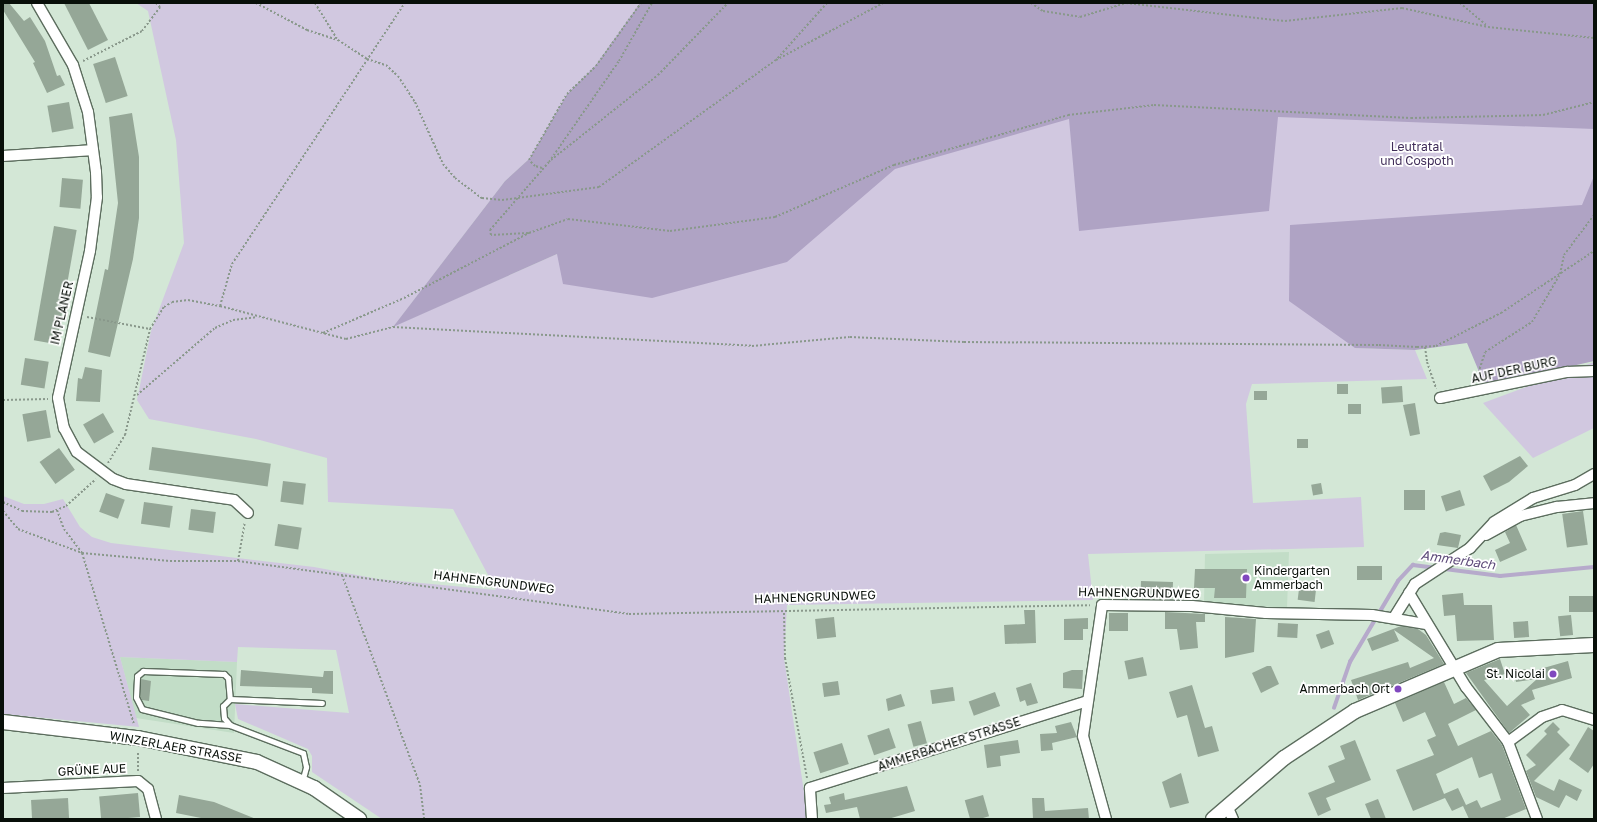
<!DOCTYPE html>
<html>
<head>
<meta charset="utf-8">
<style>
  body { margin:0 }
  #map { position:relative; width:1597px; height:822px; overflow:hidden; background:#d3e7d6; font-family:"Golos Text",sans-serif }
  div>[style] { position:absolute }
  .built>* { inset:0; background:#c2ddc7 }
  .green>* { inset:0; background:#d1c8e0 }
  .forest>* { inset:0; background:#afa3c4 }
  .stream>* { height:3.5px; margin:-1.75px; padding:0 1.75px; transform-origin:1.75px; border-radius:1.75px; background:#b6aacb }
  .building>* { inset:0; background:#95a797; transform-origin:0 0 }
  .path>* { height:2px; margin-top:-1px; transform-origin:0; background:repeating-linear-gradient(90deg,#89988b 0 2px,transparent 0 4px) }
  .roads { filter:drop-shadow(1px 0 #5c6d5e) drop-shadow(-1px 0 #5c6d5e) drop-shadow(0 1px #5c6d5e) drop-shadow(0 -1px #5c6d5e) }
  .lane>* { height:5px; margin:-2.5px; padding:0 2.5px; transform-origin:2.5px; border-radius:2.5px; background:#fff }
  .street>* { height:10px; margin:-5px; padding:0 5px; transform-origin:5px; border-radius:5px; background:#fff }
  .secondary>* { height:14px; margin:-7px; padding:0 7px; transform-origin:7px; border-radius:7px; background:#fff }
  .dots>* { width:11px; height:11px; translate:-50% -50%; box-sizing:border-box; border:2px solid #fff; border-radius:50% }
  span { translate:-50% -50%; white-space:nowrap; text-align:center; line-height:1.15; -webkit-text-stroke:3.5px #fff; paint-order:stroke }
  .park-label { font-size:12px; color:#3f2c58 }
  .street-label { font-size:12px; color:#080f09 }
  .poi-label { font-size:12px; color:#080f09 }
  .left { translate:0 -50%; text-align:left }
  .right { translate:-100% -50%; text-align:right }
  .water-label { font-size:13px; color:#5e4b7a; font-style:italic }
  .frame { position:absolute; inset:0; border:4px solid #080f09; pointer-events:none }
</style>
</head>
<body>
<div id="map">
  <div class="built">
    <div style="clip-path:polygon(1289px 552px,1287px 608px,1204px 602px,1205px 554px)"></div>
    <div style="clip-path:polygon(120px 657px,237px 662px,234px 733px,136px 718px)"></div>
  </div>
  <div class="green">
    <div style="clip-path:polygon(136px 3px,640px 3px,595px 66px,567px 94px,529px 159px,505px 181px,394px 326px,557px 254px,646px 137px,1594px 3px,1594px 296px,1355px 348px,1415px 350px,1427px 379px,1252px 384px,1246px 404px,1253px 503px,1361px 497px,1364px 547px,1088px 554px,1093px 600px,787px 605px,784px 658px,808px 819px,382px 819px,312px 772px,312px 756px,308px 749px,238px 719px,235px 704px,349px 713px,336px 650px,238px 647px,237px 662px,120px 657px,139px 727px,3px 714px,3px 496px,24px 504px,44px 504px,63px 499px,80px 527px,92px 537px,111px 543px,314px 567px,378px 579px,496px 590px,453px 509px,328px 502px,327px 458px,256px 439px,149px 419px,137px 400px,151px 331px,184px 243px,176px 140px,148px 11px)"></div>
    <div style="clip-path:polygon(1594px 362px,1594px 428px,1533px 458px,1483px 403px)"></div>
  </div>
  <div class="forest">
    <div style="clip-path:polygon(640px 3px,1594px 3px,1594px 129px,1278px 117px,1269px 211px,1079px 231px,1069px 119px,895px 169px,787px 262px,652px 298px,563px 284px,557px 254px,393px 327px,505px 181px,529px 159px,567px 94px,595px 66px)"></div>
    <div style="clip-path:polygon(1594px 176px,1594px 361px,1485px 386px,1467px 343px,1415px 350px,1355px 348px,1289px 301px,1290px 225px,1582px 205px)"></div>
  </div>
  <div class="stream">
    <div style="left:1334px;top:708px;width:49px;rotate:-70.8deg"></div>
    <div style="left:1350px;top:662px;width:94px;rotate:-59.3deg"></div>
    <div style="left:1398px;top:581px;width:22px;rotate:-47deg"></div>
    <div style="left:1413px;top:565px;width:88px;rotate:7.2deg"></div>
    <div style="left:1500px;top:576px;width:94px;rotate:-5.5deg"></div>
  </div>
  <div class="building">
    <div style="clip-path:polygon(3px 3px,9px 3px,24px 21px,30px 17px,45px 41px,57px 76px,60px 75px,65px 85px,47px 93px,33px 63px,35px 62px,3px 10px)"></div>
    <div style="clip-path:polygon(64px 3px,89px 3px,108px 40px,88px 50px)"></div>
    <div style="left:115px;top:57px;width:41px;height:23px;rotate:72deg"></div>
    <div style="left:69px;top:102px;width:27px;height:22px;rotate:80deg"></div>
    <div style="clip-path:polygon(132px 113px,139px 157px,139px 218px,133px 259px,110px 357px,88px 352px,105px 269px,108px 270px,118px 203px,109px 117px)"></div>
    <div style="left:62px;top:178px;width:21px;height:29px;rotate:5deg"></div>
    <div style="left:54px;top:226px;width:23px;height:116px;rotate:10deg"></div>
    <div style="left:25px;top:358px;width:24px;height:27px;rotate:9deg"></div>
    <div style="clip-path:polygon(85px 367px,102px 370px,100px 402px,76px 401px,78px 378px,82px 379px)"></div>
    <div style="left:1337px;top:384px;width:11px;height:10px"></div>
    <div style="left:1402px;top:386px;width:16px;height:21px;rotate:86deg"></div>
    <div style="left:1254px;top:391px;width:13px;height:9px"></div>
    <div style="clip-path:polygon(1415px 403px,1420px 434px,1410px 436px,1403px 405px)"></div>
    <div style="left:1361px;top:404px;width:10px;height:13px;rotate:90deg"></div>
    <div style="left:46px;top:410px;width:28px;height:24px;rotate:80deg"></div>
    <div style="left:103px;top:413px;width:22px;height:23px;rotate:60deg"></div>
    <div style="left:1308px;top:439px;width:9px;height:11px;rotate:90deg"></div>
    <div style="left:152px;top:447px;width:120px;height:23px;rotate:8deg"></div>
    <div style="left:59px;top:448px;width:27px;height:24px;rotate:54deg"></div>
    <div style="clip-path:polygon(1520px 456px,1528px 466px,1509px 482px,1491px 491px,1483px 476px)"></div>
    <div style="left:283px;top:481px;width:23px;height:21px;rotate:7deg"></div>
    <div style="left:1321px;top:483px;width:11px;height:10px;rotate:80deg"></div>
    <div style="left:1425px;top:490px;width:20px;height:21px;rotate:90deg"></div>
    <div style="left:1460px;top:490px;width:16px;height:20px;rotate:72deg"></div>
    <div style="left:106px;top:493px;width:20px;height:20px;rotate:20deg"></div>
    <div style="left:144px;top:502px;width:29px;height:22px;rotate:8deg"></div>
    <div style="left:191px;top:509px;width:25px;height:21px;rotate:7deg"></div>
    <div style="left:1583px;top:511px;width:34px;height:21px;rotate:82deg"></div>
    <div style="left:278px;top:524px;width:24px;height:22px;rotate:9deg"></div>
    <div style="clip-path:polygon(1516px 525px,1527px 550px,1500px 562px,1495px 550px,1510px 543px,1505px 532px)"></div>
    <div style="clip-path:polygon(1445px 532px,1461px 535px,1458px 548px,1437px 545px,1440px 533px)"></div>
    <div style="left:1357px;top:566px;width:25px;height:14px"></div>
    <div style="clip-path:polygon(1195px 569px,1247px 569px,1246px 598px,1214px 598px,1215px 588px,1194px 588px)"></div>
    <div style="left:1141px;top:581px;width:32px;height:16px;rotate:2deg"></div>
    <div style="left:1300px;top:581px;width:17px;height:19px;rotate:7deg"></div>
    <div style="clip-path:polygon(1463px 593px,1464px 605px,1492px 605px,1494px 640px,1457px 641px,1455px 615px,1444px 616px,1442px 595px)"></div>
    <div style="left:1594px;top:596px;width:16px;height:25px;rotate:90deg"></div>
    <div style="clip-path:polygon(1024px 610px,1035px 610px,1036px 643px,1005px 644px,1004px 625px,1025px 624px)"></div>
    <div style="clip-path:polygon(1165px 612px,1205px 614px,1205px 622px,1196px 622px,1198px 648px,1180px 650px,1177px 629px,1165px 629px)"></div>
    <div style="left:1128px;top:613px;width:18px;height:19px;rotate:90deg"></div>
    <div style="left:1571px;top:615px;width:20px;height:13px;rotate:84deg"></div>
    <div style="left:834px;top:617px;width:20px;height:19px;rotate:84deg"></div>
    <div style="clip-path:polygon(1225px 617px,1256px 619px,1254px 652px,1225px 658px)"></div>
    <div style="clip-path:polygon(1088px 618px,1088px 629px,1083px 629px,1083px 640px,1064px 640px,1064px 619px)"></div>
    <div style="left:1528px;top:621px;width:16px;height:15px;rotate:86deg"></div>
    <div style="left:1278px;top:623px;width:20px;height:14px;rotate:3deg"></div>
    <div style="clip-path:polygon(1401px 626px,1418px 629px,1426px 635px,1444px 664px,1358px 700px,1351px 680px,1408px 662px,1410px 668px,1434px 658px,1394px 630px,1399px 641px,1372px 651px,1367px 639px)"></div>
    <div style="left:1329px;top:630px;width:15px;height:14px;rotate:70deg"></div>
    <div style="left:1143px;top:657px;width:19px;height:19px;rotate:78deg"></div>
    <div style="clip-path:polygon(1500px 659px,1505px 674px,1484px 680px,1507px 706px,1537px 679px,1516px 682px,1514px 672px,1526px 669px,1526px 673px,1568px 661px,1572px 678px,1532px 690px,1535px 699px,1521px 705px,1530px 715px,1509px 733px,1466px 673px)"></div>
    <div style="clip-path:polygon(1267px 666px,1271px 666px,1279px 684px,1261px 693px,1252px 673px)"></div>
    <div style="clip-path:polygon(241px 670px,323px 677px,324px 671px,333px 671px,333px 694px,312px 693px,312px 688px,240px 686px)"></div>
    <div style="clip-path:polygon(1072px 670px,1083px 670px,1082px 689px,1063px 688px,1063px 673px)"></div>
    <div style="clip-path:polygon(141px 679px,151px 681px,149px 701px,142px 700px,140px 696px)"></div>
    <div style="left:838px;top:681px;width:14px;height:16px;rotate:82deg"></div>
    <div style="clip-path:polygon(evenodd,1444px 682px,1454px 704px,1466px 698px,1476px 710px,1448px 724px,1458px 746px,1491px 731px,1502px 745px,1526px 809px,1502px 819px,1469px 819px,1463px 806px,1452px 811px,1445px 798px,1413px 811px,1396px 770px,1434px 755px,1427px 740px,1436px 736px,1425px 712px,1403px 722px,1395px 703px,1444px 682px,1472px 757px,1479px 778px,1492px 773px,1501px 800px,1481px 808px,1477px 800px,1466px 805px,1458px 788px,1444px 794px,1436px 774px,1472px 757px)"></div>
    <div style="clip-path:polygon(1031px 683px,1038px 703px,1027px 706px,1025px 700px,1020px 702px,1016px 688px)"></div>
    <div style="clip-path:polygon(1192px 685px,1205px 728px,1212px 726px,1219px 751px,1198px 757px,1187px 715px,1177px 718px,1169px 692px)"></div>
    <div style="left:953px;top:687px;width:14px;height:23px;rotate:82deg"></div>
    <div style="left:995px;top:692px;width:15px;height:28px;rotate:70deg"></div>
    <div style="clip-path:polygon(901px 694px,905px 706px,888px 711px,886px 699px)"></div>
    <div style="left:921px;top:721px;width:23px;height:14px;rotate:75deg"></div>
    <div style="clip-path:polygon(1071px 722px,1077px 737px,1052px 743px,1053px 750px,1041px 751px,1040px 734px,1057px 733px,1055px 726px)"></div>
    <div style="clip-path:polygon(1553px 722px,1560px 729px,1557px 732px,1570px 745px,1534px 781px,1554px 791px,1559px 779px,1582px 790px,1577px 801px,1566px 795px,1559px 808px,1536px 797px,1526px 771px,1536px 765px,1526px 755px,1547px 734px,1544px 731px)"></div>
    <div style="clip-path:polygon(1588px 727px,1594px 731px,1594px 764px,1588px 773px,1569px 759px)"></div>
    <div style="left:889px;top:728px;width:21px;height:23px;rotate:71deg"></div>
    <div style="clip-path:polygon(1018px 740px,1020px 753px,1000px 756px,1001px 766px,987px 768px,984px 745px)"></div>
    <div style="clip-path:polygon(1355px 740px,1371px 780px,1326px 798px,1331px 810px,1318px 816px,1308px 793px,1335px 782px,1328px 766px,1345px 759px,1340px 746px)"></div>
    <div style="left:842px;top:743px;width:22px;height:30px;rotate:72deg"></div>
    <div style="clip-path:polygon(1181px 773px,1189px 803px,1170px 808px,1162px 782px)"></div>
    <div style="clip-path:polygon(907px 786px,915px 811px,905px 814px,888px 819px,860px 819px,857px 807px,826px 813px,824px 805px,831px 804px,829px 797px,844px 793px,845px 800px)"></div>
    <div style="left:138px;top:793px;width:24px;height:39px;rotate:85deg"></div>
    <div style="clip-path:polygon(179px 795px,214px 802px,256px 819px,206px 819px,176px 813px)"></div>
    <div style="left:983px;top:795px;width:22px;height:19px;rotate:74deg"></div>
    <div style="left:68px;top:798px;width:21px;height:37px;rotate:87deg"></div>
    <div style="clip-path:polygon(1032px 798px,1044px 798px,1045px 811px,1088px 808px,1089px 819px,1033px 819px)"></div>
    <div style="clip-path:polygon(1378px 799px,1386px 819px,1371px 819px,1365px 804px)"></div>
  </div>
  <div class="path">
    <div style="left:256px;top:3px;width:58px;rotate:27.9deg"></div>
    <div style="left:307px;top:30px;width:33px;rotate:18deg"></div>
    <div style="left:338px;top:40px;width:35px;rotate:33deg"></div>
    <div style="left:367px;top:59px;width:20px;rotate:18deg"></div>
    <div style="left:386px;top:65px;width:16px;rotate:43deg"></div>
    <div style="left:398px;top:76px;width:31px;rotate:57deg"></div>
    <div style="left:415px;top:102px;width:68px;rotate:65.7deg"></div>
    <div style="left:443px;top:164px;width:18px;rotate:49deg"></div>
    <div style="left:455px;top:178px;width:34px;rotate:37deg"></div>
    <div style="left:482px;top:198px;width:20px;rotate:6deg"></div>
    <div style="left:502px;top:200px;width:98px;rotate:-7.6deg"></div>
    <div style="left:599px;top:187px;width:218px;rotate:-35.7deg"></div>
    <div style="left:315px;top:3px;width:42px;rotate:58.6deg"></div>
    <div style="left:827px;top:3px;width:76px;rotate:131.8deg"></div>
    <div style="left:776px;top:60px;width:121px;rotate:-28deg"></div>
    <div style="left:1031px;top:3px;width:14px;rotate:34deg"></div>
    <div style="left:1043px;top:11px;width:37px;rotate:9deg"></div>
    <div style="left:1080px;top:17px;width:48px;rotate:-16.9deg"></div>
    <div style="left:1126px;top:3px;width:160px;rotate:6.5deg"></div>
    <div style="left:1285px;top:21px;width:118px;rotate:-6.3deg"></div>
    <div style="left:1402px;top:8px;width:88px;rotate:12.5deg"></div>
    <div style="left:1488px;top:27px;width:107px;rotate:5.9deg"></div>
    <div style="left:1460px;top:3px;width:35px;rotate:40deg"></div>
    <div style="left:83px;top:61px;width:66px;rotate:-27deg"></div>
    <div style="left:142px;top:31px;width:30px;rotate:-53deg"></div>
    <div style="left:160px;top:7px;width:6px;rotate:-135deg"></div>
    <div style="left:551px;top:160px;width:137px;rotate:-38.5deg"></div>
    <div style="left:658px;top:75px;width:100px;rotate:-45.8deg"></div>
    <div style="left:542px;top:168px;width:7px;rotate:-164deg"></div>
    <div style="left:535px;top:166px;width:8px;rotate:-135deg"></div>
    <div style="left:529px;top:160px;width:76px;rotate:-60.1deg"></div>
    <div style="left:567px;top:94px;width:40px;rotate:-44deg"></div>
    <div style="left:596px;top:66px;width:77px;rotate:-54.5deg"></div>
    <div style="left:528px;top:233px;width:37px;rotate:177deg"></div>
    <div style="left:491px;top:235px;width:5px;rotate:-101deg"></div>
    <div style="left:490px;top:230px;width:90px;rotate:-49.1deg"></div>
    <div style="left:549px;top:162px;width:123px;rotate:-55.3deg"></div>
    <div style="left:619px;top:61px;width:67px;rotate:-60.4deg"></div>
    <div style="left:220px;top:306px;width:44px;rotate:-74.1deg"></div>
    <div style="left:232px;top:264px;width:313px;rotate:-56.5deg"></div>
    <div style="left:87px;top:317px;width:64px;rotate:10.8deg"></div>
    <div style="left:323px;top:333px;width:88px;rotate:-23.4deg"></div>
    <div style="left:404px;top:298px;width:141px;rotate:-27.5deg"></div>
    <div style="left:529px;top:233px;width:41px;rotate:-19.7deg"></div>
    <div style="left:568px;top:219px;width:103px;rotate:6.7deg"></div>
    <div style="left:670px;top:231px;width:106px;rotate:-7.6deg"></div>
    <div style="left:775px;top:217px;width:130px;rotate:-23.6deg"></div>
    <div style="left:894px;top:165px;width:181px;rotate:-16deg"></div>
    <div style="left:1068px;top:115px;width:87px;rotate:-6.6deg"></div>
    <div style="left:1154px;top:105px;width:257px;rotate:2.9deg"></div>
    <div style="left:1411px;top:118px;width:132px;rotate:-1.3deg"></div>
    <div style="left:1543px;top:115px;width:53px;rotate:-14.3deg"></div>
    <div style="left:1425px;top:347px;width:15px;rotate:82deg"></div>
    <div style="left:1427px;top:362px;width:28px;rotate:71deg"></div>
    <div style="left:1476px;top:380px;width:29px;rotate:-72deg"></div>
    <div style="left:1485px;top:352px;width:56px;rotate:-32.6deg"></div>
    <div style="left:1532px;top:322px;width:56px;rotate:-59.7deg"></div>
    <div style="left:1560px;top:274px;width:19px;rotate:-78deg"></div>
    <div style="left:1564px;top:255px;width:50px;rotate:-53.1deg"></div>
    <div style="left:137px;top:395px;width:103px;rotate:-40.7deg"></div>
    <div style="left:215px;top:328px;width:20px;rotate:-24deg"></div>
    <div style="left:233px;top:320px;width:24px;rotate:-7deg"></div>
    <div style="left:3px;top:400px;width:45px;rotate:-1.3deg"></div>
    <div style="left:108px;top:463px;width:33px;rotate:-59deg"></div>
    <div style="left:125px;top:435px;width:109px;rotate:-76.7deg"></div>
    <div style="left:150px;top:329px;width:26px;rotate:-58deg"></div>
    <div style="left:164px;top:307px;width:9px;rotate:-32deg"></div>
    <div style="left:172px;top:302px;width:16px;rotate:-7deg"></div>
    <div style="left:188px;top:300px;width:33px;rotate:11deg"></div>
    <div style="left:220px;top:306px;width:130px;rotate:14.7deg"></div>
    <div style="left:346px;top:339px;width:49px;rotate:-14.3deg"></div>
    <div style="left:393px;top:327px;width:360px;rotate:3deg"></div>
    <div style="left:752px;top:346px;width:98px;rotate:-5.2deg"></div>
    <div style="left:850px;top:337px;width:114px;rotate:2.5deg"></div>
    <div style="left:964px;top:342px;width:415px;rotate:0.4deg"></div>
    <div style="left:1379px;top:345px;width:38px;rotate:3deg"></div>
    <div style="left:1417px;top:347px;width:19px;rotate:-3deg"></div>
    <div style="left:1436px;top:346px;width:73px;rotate:-26.9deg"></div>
    <div style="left:1501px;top:313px;width:112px;rotate:-33.7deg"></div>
    <div style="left:3px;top:502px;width:21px;rotate:25deg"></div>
    <div style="left:22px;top:511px;width:30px;rotate:2deg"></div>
    <div style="left:52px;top:512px;width:15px;rotate:-23deg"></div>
    <div style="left:66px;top:506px;width:40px;rotate:-42deg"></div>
    <div style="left:57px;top:510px;width:20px;rotate:70deg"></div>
    <div style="left:64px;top:529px;width:30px;rotate:53deg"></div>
    <div style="left:82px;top:553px;width:179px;rotate:73.1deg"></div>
    <div style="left:3px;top:511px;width:23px;rotate:50deg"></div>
    <div style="left:18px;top:529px;width:68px;rotate:20.6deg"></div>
    <div style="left:82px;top:553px;width:88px;rotate:5.2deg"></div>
    <div style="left:170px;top:561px;width:68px"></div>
    <div style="left:238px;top:561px;width:395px;rotate:7.7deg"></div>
    <div style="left:629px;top:614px;width:461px;rotate:-1.1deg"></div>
    <div style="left:238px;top:561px;width:39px;rotate:-80deg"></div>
    <div style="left:342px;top:575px;width:224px;rotate:69.6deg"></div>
    <div style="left:420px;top:785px;width:34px;rotate:83deg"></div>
    <div style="left:784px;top:613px;width:45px;rotate:88.7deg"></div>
    <div style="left:785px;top:658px;width:122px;rotate:79.6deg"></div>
    <div style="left:138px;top:771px;width:19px;rotate:-90deg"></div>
  </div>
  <div class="roads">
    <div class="lane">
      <div style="left:230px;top:725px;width:32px;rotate:-176deg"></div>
      <div style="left:198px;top:723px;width:58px;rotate:-166deg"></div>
      <div style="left:142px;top:709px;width:13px;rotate:-117deg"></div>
      <div style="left:136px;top:697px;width:21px;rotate:-87deg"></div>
      <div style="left:137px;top:676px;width:8px;rotate:-40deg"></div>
      <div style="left:143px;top:671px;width:81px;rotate:2.1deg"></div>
      <div style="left:224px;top:674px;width:6px;rotate:45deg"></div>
      <div style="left:228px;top:678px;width:21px;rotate:85deg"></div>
      <div style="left:302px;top:782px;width:16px;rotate:-75deg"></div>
      <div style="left:306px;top:767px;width:14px;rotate:-102deg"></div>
      <div style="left:303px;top:753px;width:78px;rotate:-159deg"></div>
      <div style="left:230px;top:725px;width:9px;rotate:-131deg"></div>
      <div style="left:224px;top:718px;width:12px;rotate:-95deg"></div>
      <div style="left:223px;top:706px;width:10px;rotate:-45deg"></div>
      <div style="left:230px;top:699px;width:92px;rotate:2.5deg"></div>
    </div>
    <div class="street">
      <div style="left:37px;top:3px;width:72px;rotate:59.9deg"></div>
      <div style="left:73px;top:65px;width:49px;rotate:72.3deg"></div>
      <div style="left:88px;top:112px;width:61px;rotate:82.4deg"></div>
      <div style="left:96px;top:172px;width:25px;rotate:88deg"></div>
      <div style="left:97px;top:197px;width:54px;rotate:97.4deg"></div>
      <div style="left:90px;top:251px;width:150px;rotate:102.3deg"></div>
      <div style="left:58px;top:398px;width:31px;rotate:79deg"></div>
      <div style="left:64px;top:428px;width:27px;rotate:62deg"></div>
      <div style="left:77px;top:452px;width:45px;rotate:36.9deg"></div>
      <div style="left:113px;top:479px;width:14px;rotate:21deg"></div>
      <div style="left:126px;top:484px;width:109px;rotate:8.4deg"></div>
      <div style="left:234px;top:500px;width:19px;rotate:43deg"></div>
      <div style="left:3px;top:156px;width:90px;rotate:-3.8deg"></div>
      <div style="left:1440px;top:398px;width:130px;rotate:-11.6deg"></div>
      <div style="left:1567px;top:372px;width:27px;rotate:-2deg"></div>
      <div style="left:1486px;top:535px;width:39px;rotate:-29deg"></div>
      <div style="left:1520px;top:516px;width:38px;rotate:-14deg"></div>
      <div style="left:1557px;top:507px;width:37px;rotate:-6deg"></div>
      <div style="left:1409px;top:593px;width:110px;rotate:58.8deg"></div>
      <div style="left:1466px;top:687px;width:69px;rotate:52.6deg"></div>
      <div style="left:1508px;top:742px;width:82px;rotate:69.4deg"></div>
      <div style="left:1395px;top:616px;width:38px;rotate:-58deg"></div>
      <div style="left:1415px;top:584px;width:66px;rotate:-33.2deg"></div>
      <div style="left:1470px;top:548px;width:35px;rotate:-47deg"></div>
      <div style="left:1494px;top:522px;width:46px;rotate:-31.6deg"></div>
      <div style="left:1533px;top:498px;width:44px;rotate:-17.2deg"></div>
      <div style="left:1575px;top:485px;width:22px;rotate:-30deg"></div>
      <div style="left:1508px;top:742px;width:42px;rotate:-36.3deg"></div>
      <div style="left:1542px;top:717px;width:21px;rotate:-19deg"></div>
      <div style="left:1562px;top:710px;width:34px;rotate:17deg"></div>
      <div style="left:3px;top:788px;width:135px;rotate:-3deg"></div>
      <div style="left:138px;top:781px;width:13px;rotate:39deg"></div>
      <div style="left:148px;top:789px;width:31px;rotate:75deg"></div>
      <div style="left:1228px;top:808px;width:12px;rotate:66deg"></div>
      <div style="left:812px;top:819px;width:31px;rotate:-94deg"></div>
      <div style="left:810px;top:788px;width:291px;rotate:-17.4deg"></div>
      <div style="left:1106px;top:819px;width:86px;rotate:-105.5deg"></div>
      <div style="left:1083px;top:736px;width:132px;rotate:-81.7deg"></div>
      <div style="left:1102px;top:605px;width:90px;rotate:0.6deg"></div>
      <div style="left:1192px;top:606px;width:74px;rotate:5.4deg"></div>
      <div style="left:1266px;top:613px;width:106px;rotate:1.1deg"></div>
      <div style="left:1372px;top:615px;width:55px;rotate:9.5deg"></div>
    </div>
    <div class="secondary">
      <div style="left:3px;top:722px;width:136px;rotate:6.8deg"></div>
      <div style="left:138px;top:738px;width:121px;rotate:11.4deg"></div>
      <div style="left:257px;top:762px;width:63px;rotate:24.5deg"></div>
      <div style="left:314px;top:788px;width:55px;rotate:34.6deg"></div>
      <div style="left:1213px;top:819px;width:94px;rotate:-40.7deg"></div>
      <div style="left:1284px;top:758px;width:85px;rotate:-33.5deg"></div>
      <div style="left:1355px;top:711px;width:155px;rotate:-23.1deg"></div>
      <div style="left:1498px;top:650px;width:96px;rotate:-3deg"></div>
    </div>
  </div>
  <div class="dots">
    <div style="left:1246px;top:578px;background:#8048bf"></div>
    <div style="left:1553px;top:674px;background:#8048bf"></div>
    <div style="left:1398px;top:689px;background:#8048bf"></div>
  </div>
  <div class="park-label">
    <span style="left:1417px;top:154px">Leutratal<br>und Cospoth</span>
  </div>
  <div class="street-label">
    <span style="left:62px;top:313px;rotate:-77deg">IM PLANER</span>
    <span style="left:1514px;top:370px;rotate:-12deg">AUF DER BURG</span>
    <span style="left:494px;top:582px;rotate:7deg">HAHNENGRUNDWEG</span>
    <span style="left:1139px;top:593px;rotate:1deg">HAHNENGRUNDWEG</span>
    <span style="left:815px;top:597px;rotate:-2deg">HAHNENGRUNDWEG</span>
    <span style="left:949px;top:744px;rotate:-18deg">AMMERBACHER STRASSE</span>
    <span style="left:176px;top:747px;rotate:10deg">WINZERLAER STRASSE</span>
    <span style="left:92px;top:770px;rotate:-3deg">GRÜNE AUE</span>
  </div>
  <div class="poi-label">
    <span class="left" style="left:1254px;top:578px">Kindergarten<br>Ammerbach</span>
    <span class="right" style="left:1545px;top:674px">St. Nicolai</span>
    <span class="right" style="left:1390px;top:689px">Ammerbach Ort</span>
  </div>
  <div class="water-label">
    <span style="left:1458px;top:560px;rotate:8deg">Ammerbach</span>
  </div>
  <div class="frame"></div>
</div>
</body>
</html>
